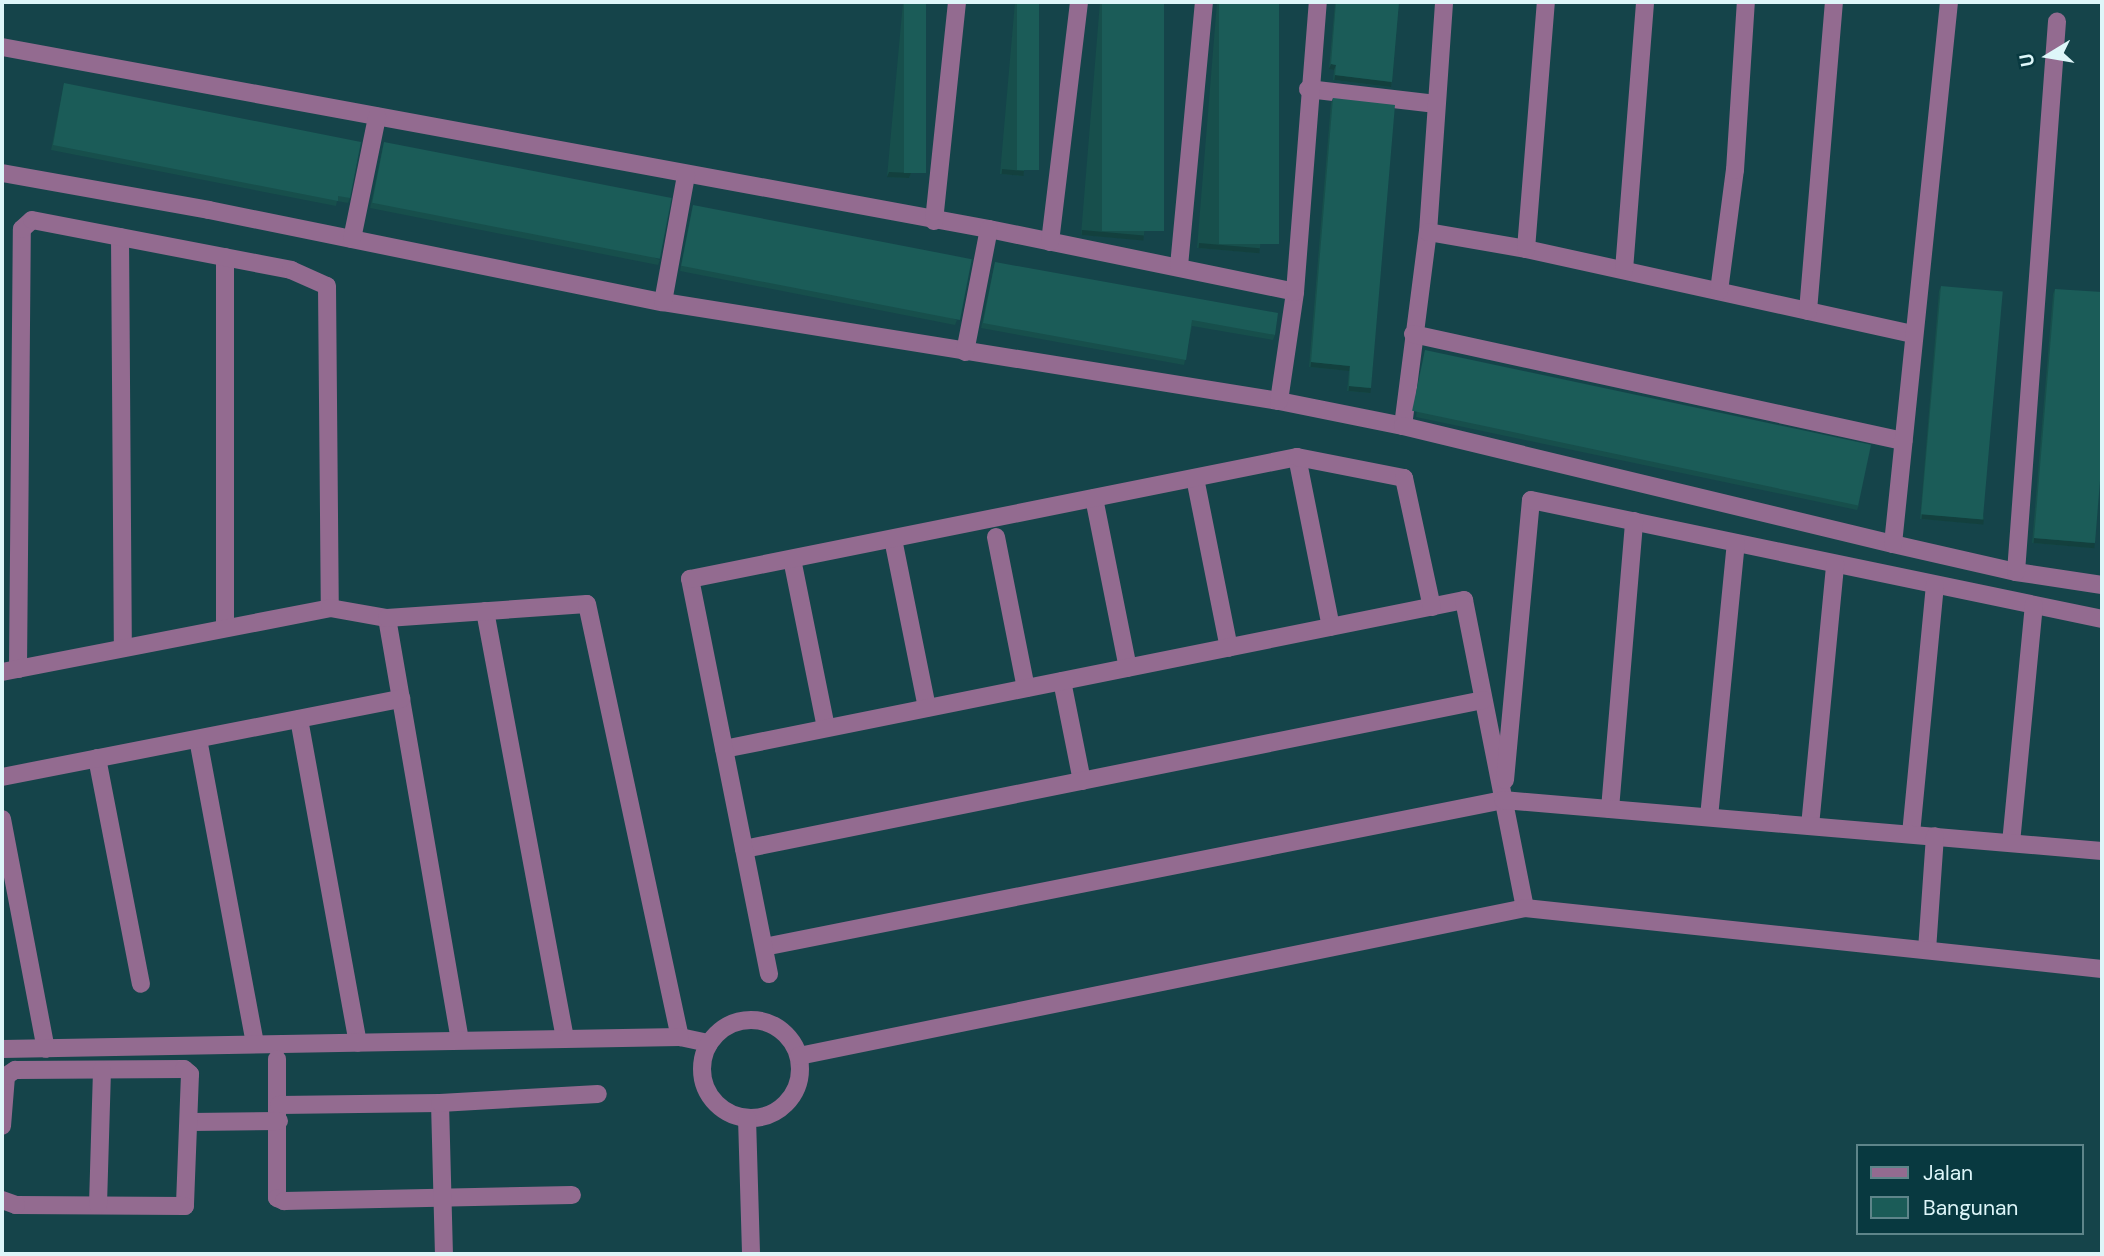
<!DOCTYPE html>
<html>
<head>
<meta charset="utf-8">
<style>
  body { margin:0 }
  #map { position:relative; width:2104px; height:1256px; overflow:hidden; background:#15444a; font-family:"DM Sans",sans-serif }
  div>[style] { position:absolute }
  .minor>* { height:18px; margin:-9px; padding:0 9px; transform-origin:9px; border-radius:9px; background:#936b90 }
  .minor>.ring { margin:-9px; padding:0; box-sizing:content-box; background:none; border:18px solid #936b90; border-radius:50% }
  .wall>* { inset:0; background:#174f4c }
  .shaded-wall>* { inset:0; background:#13403e; transform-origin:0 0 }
  .building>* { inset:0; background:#1b5c58; transform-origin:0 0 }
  span { translate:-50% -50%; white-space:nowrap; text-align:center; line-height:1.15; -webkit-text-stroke:5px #083940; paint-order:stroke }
  .frame { position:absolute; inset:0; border:4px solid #def6f9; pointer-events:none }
  .legend { position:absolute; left:1856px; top:1144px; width:228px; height:91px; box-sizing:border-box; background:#083940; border:2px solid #5e858a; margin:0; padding:9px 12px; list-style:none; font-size:21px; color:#def6f9 }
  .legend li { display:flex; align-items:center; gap:14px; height:35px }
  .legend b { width:35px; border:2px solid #5e858a }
  .north { position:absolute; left:2013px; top:21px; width:70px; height:70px; -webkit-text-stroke:5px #083940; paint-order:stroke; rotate:259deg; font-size:19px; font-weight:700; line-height:28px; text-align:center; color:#def6f9 }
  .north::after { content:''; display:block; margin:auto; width:24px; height:32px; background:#def6f9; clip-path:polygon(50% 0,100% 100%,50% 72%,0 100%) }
</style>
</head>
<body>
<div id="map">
  <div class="minor">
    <div style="left:2px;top:47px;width:1004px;rotate:10.45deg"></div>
    <div style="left:989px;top:229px;width:312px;rotate:11.6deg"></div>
    <div style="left:1308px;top:89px;width:129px;rotate:6.7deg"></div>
    <div style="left:2px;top:173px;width:210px;rotate:10.1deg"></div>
    <div style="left:209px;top:210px;width:463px;rotate:11.5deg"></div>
    <div style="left:663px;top:302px;width:624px;rotate:9.13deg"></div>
    <div style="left:1279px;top:401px;width:126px;rotate:11.4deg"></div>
    <div style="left:1403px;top:426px;width:196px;rotate:-82.7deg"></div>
    <div style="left:1428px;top:232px;width:231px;rotate:-86deg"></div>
    <div style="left:934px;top:221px;width:220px;rotate:-84deg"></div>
    <div style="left:1428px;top:232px;width:99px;rotate:9.8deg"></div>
    <div style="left:1526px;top:249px;width:397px;rotate:12.4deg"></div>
    <div style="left:120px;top:237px;width:411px;rotate:89.6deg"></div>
    <div style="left:352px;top:239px;width:125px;rotate:-78.4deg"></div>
    <div style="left:1050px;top:242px;width:242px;rotate:-83.1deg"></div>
    <div style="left:1526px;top:249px;width:248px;rotate:-85.4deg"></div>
    <div style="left:225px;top:257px;width:371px;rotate:90deg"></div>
    <div style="left:1179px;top:266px;width:265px;rotate:-84.6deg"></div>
    <div style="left:1624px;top:270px;width:269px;rotate:-85.5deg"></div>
    <div style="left:1719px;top:291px;width:122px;rotate:-82.5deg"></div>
    <div style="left:1735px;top:170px;width:168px;rotate:-86.3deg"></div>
    <div style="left:663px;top:302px;width:129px;rotate:-79.7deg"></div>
    <div style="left:1808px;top:311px;width:310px;rotate:-85.2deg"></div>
    <div style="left:1413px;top:334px;width:502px;rotate:12.32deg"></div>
    <div style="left:965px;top:352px;width:125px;rotate:-79deg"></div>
    <div style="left:1279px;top:401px;width:110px;rotate:-81.6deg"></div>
    <div style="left:1295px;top:292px;width:291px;rotate:-85.5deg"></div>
    <div style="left:1403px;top:426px;width:504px;rotate:13.54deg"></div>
    <div style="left:1893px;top:544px;width:126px;rotate:12.8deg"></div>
    <div style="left:2016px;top:572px;width:87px;rotate:8.6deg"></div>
    <div style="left:1297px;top:457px;width:173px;rotate:78.7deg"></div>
    <div style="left:1195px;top:478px;width:173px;rotate:78.7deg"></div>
    <div style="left:1094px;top:498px;width:173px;rotate:78.7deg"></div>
    <div style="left:996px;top:537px;width:154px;rotate:78.8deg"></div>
    <div style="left:893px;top:539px;width:172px;rotate:78.6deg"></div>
    <div style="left:1893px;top:544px;width:545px;rotate:-84.1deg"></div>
    <div style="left:792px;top:559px;width:172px;rotate:78.6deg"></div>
    <div style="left:2016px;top:572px;width:552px;rotate:-85.74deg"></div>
    <div style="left:485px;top:611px;width:435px;rotate:79.4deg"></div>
    <div style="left:387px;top:618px;width:428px;rotate:80.2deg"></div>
    <div style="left:18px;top:669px;width:440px;rotate:-89.5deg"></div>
    <div style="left:22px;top:229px;width:13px;rotate:-42deg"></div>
    <div style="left:32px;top:220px;width:264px;rotate:10.9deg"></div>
    <div style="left:291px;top:270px;width:39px;rotate:24deg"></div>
    <div style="left:327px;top:286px;width:322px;rotate:89.5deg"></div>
    <div style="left:2px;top:672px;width:334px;rotate:-11deg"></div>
    <div style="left:330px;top:608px;width:58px;rotate:10deg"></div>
    <div style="left:387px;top:618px;width:200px;rotate:-4deg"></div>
    <div style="left:587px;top:604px;width:443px;rotate:77.9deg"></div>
    <div style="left:680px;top:1037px;width:30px;rotate:12deg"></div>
    <div style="left:1062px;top:681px;width:102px;rotate:78.7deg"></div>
    <div style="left:299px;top:719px;width:329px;rotate:79.7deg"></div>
    <div style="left:198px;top:739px;width:310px;rotate:79.4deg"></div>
    <div style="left:724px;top:749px;width:755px;rotate:-11.38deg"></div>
    <div style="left:1464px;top:600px;width:314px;rotate:78.8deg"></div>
    <div style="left:97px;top:758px;width:230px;rotate:79deg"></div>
    <div style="left:2px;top:777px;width:407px;rotate:-11.1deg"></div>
    <div style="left:1505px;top:780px;width:281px;rotate:-84.7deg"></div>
    <div style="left:1531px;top:500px;width:583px;rotate:11.77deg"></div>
    <div style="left:1610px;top:809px;width:289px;rotate:-85.2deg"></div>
    <div style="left:1709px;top:817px;width:275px;rotate:-84.4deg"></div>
    <div style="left:2px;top:819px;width:234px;rotate:79.2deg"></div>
    <div style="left:1810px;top:826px;width:263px;rotate:-84.5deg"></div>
    <div style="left:1911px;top:834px;width:250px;rotate:-84.5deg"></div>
    <div style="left:2011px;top:843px;width:239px;rotate:-84.5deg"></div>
    <div style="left:744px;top:849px;width:754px;rotate:-11.4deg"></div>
    <div style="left:764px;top:947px;width:753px;rotate:-11.25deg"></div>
    <div style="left:1503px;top:800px;width:601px;rotate:4.87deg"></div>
    <div style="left:1927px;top:950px;width:114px;rotate:-86deg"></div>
    <div style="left:769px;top:974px;width:403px;rotate:-101.3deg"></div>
    <div style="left:690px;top:579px;width:619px;rotate:-11.36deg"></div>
    <div style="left:1297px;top:457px;width:109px;rotate:11.1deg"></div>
    <div style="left:1404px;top:478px;width:132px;rotate:77.8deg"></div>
    <div class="ring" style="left:702px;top:1020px;width:80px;height:80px"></div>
    <div style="left:2px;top:1049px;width:678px;rotate:-1.01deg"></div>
    <div style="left:799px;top:1056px;width:741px;rotate:-11.52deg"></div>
    <div style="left:1525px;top:908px;width:580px;rotate:6.03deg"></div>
    <div style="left:277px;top:1059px;width:139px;rotate:90deg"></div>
    <div style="left:277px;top:1198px;width:8px;rotate:23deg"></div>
    <div style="left:284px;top:1201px;width:288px;rotate:-1.2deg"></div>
    <div style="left:440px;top:1103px;width:151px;rotate:88.5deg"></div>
    <div style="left:279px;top:1105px;width:161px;rotate:-0.7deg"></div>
    <div style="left:440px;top:1103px;width:158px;rotate:-3.3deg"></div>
    <div style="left:747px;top:1118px;width:136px;rotate:88.3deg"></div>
    <div style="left:191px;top:1122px;width:88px;rotate:-0.7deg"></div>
    <div style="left:2px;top:1126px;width:50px;rotate:-85.4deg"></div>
    <div style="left:6px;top:1076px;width:11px;rotate:-34deg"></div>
    <div style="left:15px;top:1070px;width:169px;rotate:-0.3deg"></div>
    <div style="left:184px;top:1069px;width:8px;rotate:40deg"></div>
    <div style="left:190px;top:1074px;width:132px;rotate:92.2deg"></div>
    <div style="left:185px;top:1206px;width:169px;rotate:-179.7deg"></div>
    <div style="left:16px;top:1205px;width:15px;rotate:-160deg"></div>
    <div style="left:98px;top:1205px;width:135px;rotate:-88.3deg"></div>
  </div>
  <div class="wall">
    <div style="clip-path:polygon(903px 2px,926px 2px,911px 173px,909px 178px,887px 177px)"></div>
    <div style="clip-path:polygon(1015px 2px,1039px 2px,1024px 171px,1023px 176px,1000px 174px)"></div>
    <div style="clip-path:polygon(1100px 2px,1164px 2px,1144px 235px,1142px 240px,1081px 235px)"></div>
    <div style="clip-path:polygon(1217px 2px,1279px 2px,1260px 248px,1258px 253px,1197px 248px)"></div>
    <div style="clip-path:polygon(1335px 2px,1399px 2px,1392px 82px,1390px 87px,1333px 80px,1334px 70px,1329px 69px)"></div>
    <div style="clip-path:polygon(64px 83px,350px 198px,348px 203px,337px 201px,336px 206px,51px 150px)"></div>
    <div style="clip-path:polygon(1333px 98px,1369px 393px,1347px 391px,1349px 371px,1309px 367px,1331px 103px)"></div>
    <div style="clip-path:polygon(384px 142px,660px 260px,658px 265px,370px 208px)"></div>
    <div style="clip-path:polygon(693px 205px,957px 320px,955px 325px,680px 271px)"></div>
    <div style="clip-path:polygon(995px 262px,1275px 335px,1273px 340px,1192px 326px,1184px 365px,981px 328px)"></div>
    <div style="clip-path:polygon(1941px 286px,1984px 519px,1982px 524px,1920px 519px,1939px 291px)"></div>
    <div style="clip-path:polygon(2055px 289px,2093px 548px,2032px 543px,2053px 294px)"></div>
    <div style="clip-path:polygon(1425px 350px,1859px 505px,1857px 510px,1416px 417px,1424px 355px)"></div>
  </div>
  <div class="shaded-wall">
    <div style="clip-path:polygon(1331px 64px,1336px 65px,1334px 70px,1329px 69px)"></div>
    <div style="left:1335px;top:75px;width:57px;height:5px;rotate:7deg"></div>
    <div style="left:1002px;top:169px;width:22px;height:5px;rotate:5deg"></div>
    <div style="clip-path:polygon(889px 172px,911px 173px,909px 178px,887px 177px)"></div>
    <div style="left:1082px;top:230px;width:62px;height:5px;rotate:5deg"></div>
    <div style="left:1199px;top:243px;width:61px;height:5px;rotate:5deg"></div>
    <div style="left:1311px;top:362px;width:39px;height:5px;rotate:6deg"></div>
    <div style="left:1349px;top:386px;width:22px;height:5px;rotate:5deg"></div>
    <div style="left:1922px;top:514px;width:62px;height:5px;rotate:5deg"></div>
    <div style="left:2034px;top:538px;width:61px;height:5px;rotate:5deg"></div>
  </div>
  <div class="building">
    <div style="left:904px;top:2px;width:22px;height:171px"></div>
    <div style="left:1017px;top:2px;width:22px;height:168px"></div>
    <div style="left:1102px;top:2px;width:62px;height:229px"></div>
    <div style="left:1219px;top:2px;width:60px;height:242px"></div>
    <div style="clip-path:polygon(1336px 2px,1399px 2px,1392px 82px,1335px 75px,1336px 65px,1331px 64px)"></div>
    <div style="clip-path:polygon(64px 83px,361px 142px,350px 198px,338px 196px,338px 201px,53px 145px)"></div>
    <div style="clip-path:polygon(1333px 98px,1395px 105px,1371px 388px,1349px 386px,1350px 366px,1311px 362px)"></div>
    <div style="left:384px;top:142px;width:293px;height:62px;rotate:11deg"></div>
    <div style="left:693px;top:205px;width:284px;height:62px;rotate:11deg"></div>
    <div style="clip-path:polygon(995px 262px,1278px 313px,1275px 335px,1192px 320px,1186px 360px,983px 323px)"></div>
    <div style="left:1941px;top:286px;width:62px;height:229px;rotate:5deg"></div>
    <div style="clip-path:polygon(2055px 289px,2102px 292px,2102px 456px,2095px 543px,2034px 538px)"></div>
    <div style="left:1425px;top:350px;width:456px;height:62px;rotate:12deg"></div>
  </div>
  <div class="frame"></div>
  <ul class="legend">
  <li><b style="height:9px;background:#936b90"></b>Jalan</li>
  <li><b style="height:19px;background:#1b5c58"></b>Bangunan</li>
  </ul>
  <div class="north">U</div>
</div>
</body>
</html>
